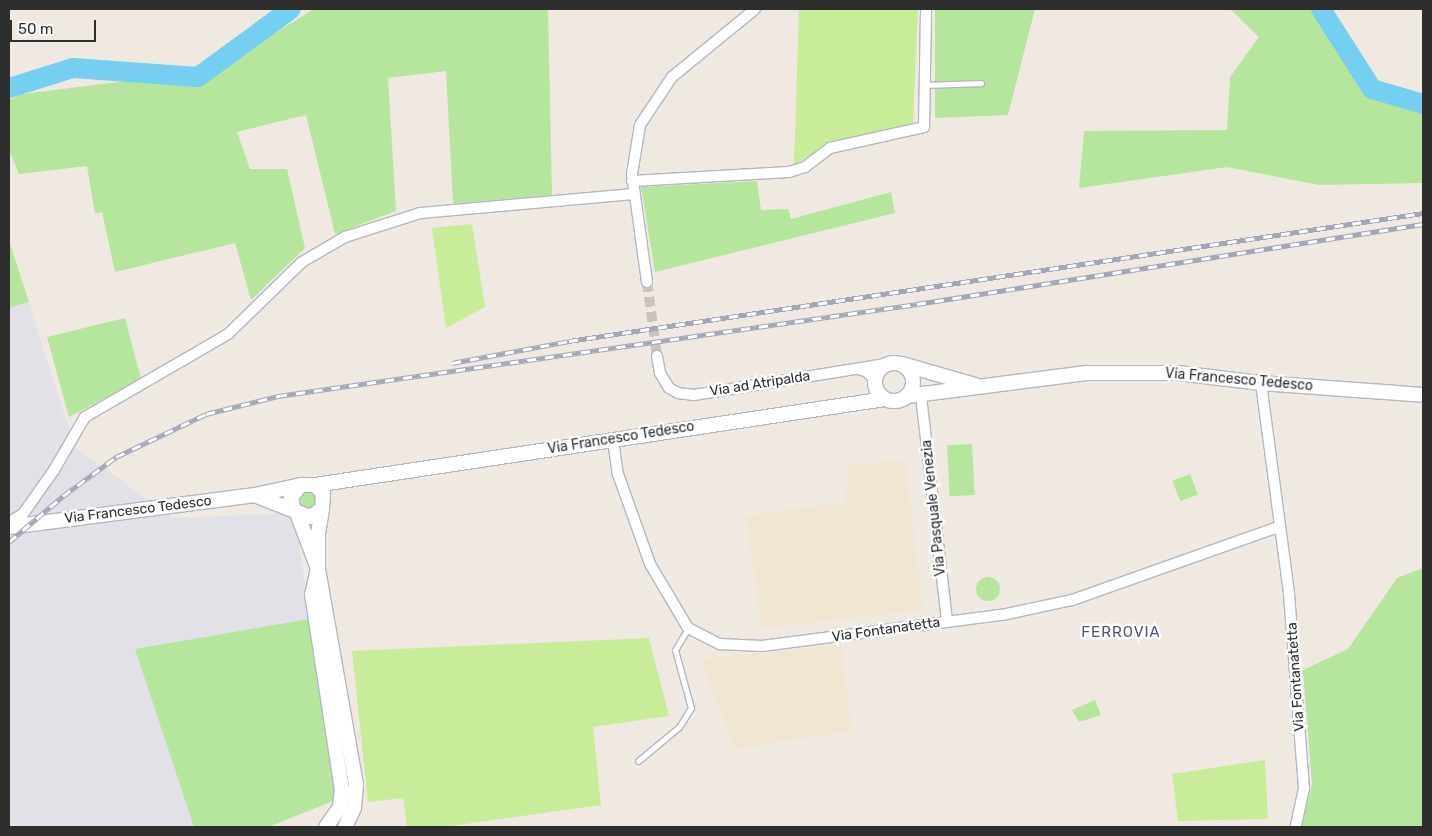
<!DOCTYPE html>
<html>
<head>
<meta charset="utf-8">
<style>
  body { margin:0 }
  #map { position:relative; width:1432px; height:836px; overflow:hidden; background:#efe9e1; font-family:Rubik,sans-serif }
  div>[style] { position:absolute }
  .industrial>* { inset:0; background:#e3e1e8 }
  .education>* { inset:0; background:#f0e6d1 }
  .green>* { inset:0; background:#b6e59e; transform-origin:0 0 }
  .round { border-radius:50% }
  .pitch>* { inset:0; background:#c9ec9a }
  .river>* { height:20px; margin:-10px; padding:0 10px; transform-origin:10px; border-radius:10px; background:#75cff0 }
  .street-tunnel>* { height:10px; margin-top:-5px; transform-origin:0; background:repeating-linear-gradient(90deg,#c8c4bd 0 10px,transparent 0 15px) }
  .roads { filter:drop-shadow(1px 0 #b4b7c1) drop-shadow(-1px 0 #b4b7c1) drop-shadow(0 1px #b4b7c1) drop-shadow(0 -1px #b4b7c1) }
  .lane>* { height:5px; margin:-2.5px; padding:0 2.5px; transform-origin:2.5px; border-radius:2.5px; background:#fff }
  .street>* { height:10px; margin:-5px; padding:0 5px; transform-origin:5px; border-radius:5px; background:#fff }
  .secondary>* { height:14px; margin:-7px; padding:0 7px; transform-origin:7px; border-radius:7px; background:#fff }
  .secondary>.ring { margin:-7px; padding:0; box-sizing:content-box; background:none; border:14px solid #fff; border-radius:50% }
  .rail>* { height:5px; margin-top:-2.5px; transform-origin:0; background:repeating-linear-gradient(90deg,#fff 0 9px,#a3a6b8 0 18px); box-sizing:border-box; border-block:1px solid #a3a6b8 }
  span { translate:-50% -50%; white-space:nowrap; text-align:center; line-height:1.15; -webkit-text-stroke:5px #fff; paint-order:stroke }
  .street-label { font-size:14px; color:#2e2e2e }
  .neighbourhood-label { font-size:15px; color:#4d5680; letter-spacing:1px }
  .frame { position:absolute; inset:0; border:10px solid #2e2e2e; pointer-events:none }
  .scale { position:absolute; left:10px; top:20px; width:86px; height:22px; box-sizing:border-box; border:2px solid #2e2e2e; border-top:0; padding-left:6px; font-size:15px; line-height:18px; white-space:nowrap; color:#2e2e2e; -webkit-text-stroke:4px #fff; paint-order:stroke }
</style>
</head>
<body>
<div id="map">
  <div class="industrial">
    <div style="clip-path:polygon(29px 303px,75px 448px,174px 518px,295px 513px,309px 619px,268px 827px,9px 827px,9px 308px)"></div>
  </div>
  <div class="education">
    <div style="clip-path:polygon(905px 461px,923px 610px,762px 628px,746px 516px,846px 502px,848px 464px)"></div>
    <div style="clip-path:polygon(841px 645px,852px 731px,735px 749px,702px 666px,708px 658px)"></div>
  </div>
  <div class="green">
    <div style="clip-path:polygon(314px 9px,548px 9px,552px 195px,453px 204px,446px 71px,388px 78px,396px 211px,335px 234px,306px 115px,237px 132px,250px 169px,287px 169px,305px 248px,251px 300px,235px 243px,115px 272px,102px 212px,95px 214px,87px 166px,19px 174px,9px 150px,9px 100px,22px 94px,126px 81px,192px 84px)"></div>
    <div style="clip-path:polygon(935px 9px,1035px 9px,1008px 115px,935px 118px)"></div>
    <div style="clip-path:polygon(1230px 9px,1315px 9px,1369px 89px,1423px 106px,1423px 183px,1319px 185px,1227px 167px,1079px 188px,1084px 131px,1227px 130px,1230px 77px,1259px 37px)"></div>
    <div style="clip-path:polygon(757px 181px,761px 210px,788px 209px,791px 219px,891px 192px,895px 213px,655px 272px,641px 187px)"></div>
    <div style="clip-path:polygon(9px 241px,29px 302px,9px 308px)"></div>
    <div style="clip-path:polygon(125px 318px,141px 379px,69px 417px,47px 337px)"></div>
    <div style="left:972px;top:444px;width:51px;height:25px;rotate:87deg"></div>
    <div style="left:1190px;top:474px;width:22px;height:19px;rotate:69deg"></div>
    <div class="round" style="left:299px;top:491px;width:18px;height:18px"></div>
    <div style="clip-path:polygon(1423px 568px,1423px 827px,1301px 827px,1312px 784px,1303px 670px,1348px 649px,1397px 578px)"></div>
    <div class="round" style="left:976px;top:577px;width:24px;height:24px"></div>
    <div style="clip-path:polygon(309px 619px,336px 800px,268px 827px,194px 827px,135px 649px)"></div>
    <div style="clip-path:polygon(1095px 700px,1101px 715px,1079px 722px,1072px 710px)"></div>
  </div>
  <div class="pitch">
    <div style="clip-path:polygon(799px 9px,918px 9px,913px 124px,825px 146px,794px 165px)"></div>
    <div style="clip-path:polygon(472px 224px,485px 307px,446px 328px,432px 228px)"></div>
    <div style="clip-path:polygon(649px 638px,669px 716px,593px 727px,601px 805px,444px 827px,407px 827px,403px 798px,368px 802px,352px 651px)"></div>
    <div style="clip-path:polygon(1265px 760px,1268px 819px,1178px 821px,1172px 774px)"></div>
  </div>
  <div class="river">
    <div style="left:1321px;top:9px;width:95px;rotate:57.5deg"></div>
    <div style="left:1372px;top:89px;width:53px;rotate:16.4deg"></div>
    <div style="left:9px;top:88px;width:67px;rotate:-17.4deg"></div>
    <div style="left:73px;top:68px;width:125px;rotate:4.1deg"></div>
    <div style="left:198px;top:77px;width:115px;rotate:-36.2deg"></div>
  </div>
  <div class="street-tunnel">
    <div style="left:647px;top:282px;width:75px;rotate:82.3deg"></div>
  </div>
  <div class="roads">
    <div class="lane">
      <div style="left:925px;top:85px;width:56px;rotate:-2deg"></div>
      <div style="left:638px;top:761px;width:53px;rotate:-39.7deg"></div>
      <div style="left:679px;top:727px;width:22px;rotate:-58deg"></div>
      <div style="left:691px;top:708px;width:60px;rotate:-105.4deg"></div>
      <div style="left:675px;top:650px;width:26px;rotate:-59deg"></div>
    </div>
    <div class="street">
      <div style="left:632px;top:181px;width:157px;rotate:-3.3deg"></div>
      <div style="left:789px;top:172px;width:17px;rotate:-17deg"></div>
      <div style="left:805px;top:167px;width:31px;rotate:-37deg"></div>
      <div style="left:830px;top:148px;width:96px;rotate:-12.6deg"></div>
      <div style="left:924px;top:127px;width:118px;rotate:-89deg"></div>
      <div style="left:647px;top:282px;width:109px;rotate:-97.9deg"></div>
      <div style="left:632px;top:174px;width:50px;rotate:-80.7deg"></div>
      <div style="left:640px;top:125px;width:58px;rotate:-56.3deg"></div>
      <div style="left:672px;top:77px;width:107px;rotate:-39.3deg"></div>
      <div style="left:657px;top:356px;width:17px;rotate:80deg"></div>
      <div style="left:660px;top:373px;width:17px;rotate:59deg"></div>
      <div style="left:669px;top:388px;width:10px;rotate:29deg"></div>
      <div style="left:678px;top:393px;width:16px;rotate:7deg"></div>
      <div style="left:694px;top:395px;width:194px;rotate:-9.2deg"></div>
      <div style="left:857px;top:369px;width:9px;rotate:13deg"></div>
      <div style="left:866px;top:371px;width:11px;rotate:45deg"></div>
      <div style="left:1261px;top:383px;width:213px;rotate:82.4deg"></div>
      <div style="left:1289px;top:594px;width:195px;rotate:85.6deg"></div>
      <div style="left:1304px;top:788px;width:40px;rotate:102deg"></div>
      <div style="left:921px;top:396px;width:226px;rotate:83.4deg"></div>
      <div style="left:613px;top:440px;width:34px;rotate:82deg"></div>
      <div style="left:618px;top:474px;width:96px;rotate:70.4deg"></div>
      <div style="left:650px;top:564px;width:74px;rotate:59.3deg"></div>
      <div style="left:688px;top:628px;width:36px;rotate:27deg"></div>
      <div style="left:720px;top:644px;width:42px;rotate:2.7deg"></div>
      <div style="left:762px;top:646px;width:242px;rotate:-7.4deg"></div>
      <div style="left:1002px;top:615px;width:72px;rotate:-12.1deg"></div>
      <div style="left:1072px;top:600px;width:219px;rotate:-19.5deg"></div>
      <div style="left:9px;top:522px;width:16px;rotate:-30deg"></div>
      <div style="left:23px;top:514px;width:54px;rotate:-54.8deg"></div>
      <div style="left:54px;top:470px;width:61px;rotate:-59.7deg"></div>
      <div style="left:85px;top:417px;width:165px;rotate:-30.1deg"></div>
      <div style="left:228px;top:334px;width:103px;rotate:-44.2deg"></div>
      <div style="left:302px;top:262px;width:50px;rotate:-30.2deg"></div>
      <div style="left:345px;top:237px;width:79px;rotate:-17.7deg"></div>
      <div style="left:420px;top:213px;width:215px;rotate:-5.1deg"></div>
    </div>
    <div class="secondary">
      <div class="ring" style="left:875px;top:363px;width:24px;height:24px"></div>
      <div style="left:902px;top:364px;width:76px;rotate:16deg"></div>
      <div style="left:907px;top:396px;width:181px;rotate:-7.3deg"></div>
      <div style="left:1087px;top:373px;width:91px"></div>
      <div style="left:1178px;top:373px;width:84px;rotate:6.9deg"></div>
      <div style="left:1261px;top:383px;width:162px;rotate:4.2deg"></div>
      <div style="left:315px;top:485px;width:576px;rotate:-8.58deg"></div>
      <div style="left:257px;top:496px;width:57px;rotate:21.6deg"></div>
      <div style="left:310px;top:517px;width:14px;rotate:-34deg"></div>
      <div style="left:322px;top:509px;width:16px;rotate:-86deg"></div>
      <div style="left:323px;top:493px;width:11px;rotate:-135deg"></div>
      <div style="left:315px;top:485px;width:14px;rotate:180deg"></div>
      <div style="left:301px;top:485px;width:16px;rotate:130deg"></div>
      <div style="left:291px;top:497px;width:11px;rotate:80deg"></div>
      <div style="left:322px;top:509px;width:24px;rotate:99deg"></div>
      <div style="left:318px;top:533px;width:36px;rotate:90deg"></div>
      <div style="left:318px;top:569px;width:26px;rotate:103deg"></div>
      <div style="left:312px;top:594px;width:198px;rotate:81.3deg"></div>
      <div style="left:342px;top:790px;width:17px;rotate:97deg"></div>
      <div style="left:340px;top:807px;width:24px;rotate:125deg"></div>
      <div style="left:297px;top:513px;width:60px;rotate:69.4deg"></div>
      <div style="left:318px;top:569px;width:219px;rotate:80deg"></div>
      <div style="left:356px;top:785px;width:23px;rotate:95deg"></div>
      <div style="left:354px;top:808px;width:21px;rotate:115deg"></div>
      <div style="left:9px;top:527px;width:248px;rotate:-7.4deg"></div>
      <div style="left:255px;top:495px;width:47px;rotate:-12.3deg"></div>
    </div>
  </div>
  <div class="rail">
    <div style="left:452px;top:363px;width:119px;rotate:-10.6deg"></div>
    <div style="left:569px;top:341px;width:864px;rotate:-8.52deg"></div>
    <div style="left:9px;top:542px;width:71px;rotate:-40.4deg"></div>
    <div style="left:63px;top:496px;width:66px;rotate:-36.3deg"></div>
    <div style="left:116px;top:457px;width:100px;rotate:-25.5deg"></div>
    <div style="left:206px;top:414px;width:74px;rotate:-14deg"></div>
    <div style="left:278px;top:396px;width:646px;rotate:-8.19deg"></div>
    <div style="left:917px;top:304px;width:512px;rotate:-8.98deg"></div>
  </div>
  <div class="street-label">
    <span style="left:1239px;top:380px;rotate:5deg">Via Francesco Tedesco</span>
    <span style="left:760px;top:384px;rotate:-9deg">Via ad Atripalda</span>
    <span style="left:621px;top:438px;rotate:-9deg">Via Francesco Tedesco</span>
    <span style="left:934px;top:508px;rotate:-96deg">Via Pasquale Venezia</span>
    <span style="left:138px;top:510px;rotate:-7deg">Via Francesco Tedesco</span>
    <span style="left:886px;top:630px;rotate:-8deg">Via Fontanatetta</span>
    <span style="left:1296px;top:677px;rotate:-94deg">Via Fontanatetta</span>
  </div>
  <div class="neighbourhood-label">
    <span style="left:1121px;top:633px">FERROVIA</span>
  </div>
  <div class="frame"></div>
  <div class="scale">50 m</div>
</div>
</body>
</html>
